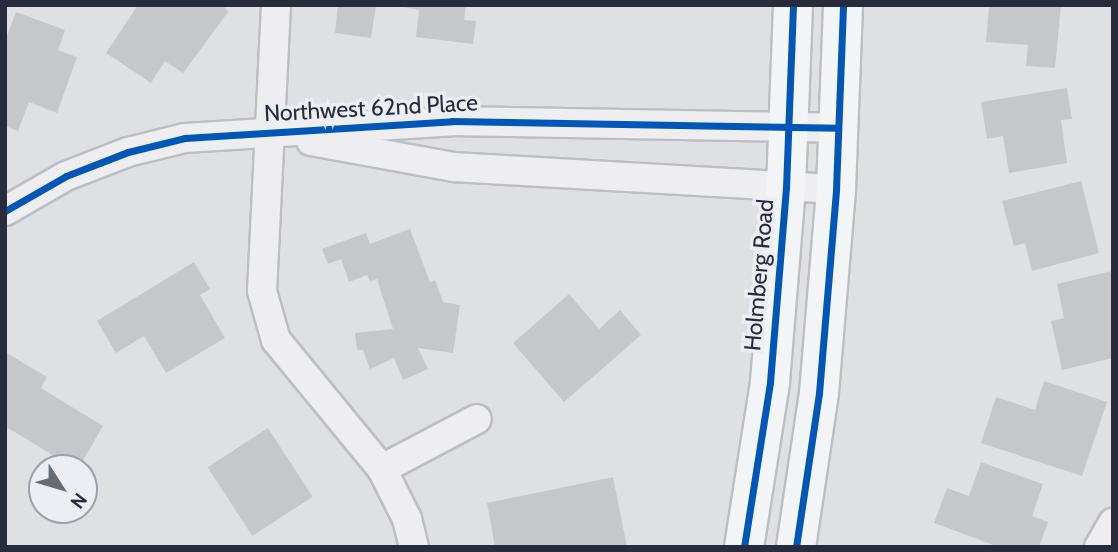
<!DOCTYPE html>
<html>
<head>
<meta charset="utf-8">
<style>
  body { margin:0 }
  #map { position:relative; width:1118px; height:552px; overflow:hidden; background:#dfe0e4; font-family:Cabin,sans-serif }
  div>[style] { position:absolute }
  .building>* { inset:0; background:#c5c7cb; transform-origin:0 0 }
  .roads { filter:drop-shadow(2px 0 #bdbec2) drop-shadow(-2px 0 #bdbec2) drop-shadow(0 2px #bdbec2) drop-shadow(0 -2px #bdbec2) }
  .street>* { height:28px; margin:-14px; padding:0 14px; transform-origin:14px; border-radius:14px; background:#eeeef1 }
  .secondary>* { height:38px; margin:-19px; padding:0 19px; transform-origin:19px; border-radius:19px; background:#f3f4f5 }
  .cycleway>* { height:7px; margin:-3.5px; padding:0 3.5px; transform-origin:3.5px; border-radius:3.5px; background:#0057b8 }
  span { translate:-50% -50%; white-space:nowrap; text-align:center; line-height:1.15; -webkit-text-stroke:7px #eceef4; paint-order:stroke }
  .street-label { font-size:23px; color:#272b3c }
  .frame { position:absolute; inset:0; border:7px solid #272b3c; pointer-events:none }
  .north { position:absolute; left:28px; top:454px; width:70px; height:70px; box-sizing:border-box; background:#eceef4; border:2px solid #9da0aa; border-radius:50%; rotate:127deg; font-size:19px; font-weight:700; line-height:28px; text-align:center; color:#272b3c }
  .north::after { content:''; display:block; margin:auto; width:24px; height:32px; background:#676a77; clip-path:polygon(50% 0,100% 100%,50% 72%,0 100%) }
</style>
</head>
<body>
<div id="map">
  <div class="building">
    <div style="clip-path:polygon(138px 5px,223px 5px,228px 12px,183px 73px,165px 61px,151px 83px,106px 53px)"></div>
    <div style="clip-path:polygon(338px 5px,376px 5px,371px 38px,335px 33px)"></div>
    <div style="clip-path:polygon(393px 5px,466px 5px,464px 20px,476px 21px,473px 44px,416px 37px,419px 10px)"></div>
    <div style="clip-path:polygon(989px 5px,1061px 5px,1055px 68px,1026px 66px,1028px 45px,986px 42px)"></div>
    <div style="clip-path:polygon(16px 12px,65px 30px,58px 50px,77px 57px,57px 113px,29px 102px,18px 131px,5px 126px,5px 41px)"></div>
    <div style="clip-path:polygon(1067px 88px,1072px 119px,1061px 120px,1067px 163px,1009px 173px,1003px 136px,987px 139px,981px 102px)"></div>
    <div style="clip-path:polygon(1081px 181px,1099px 253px,1032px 271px,1025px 243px,1014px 246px,1002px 201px)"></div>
    <div style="clip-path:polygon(410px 229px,430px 282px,435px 280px,443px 302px,460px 305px,453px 353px,418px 348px,428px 369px,403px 380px,394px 358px,370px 369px,363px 350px,357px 350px,355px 333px,393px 329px,377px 279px,370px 281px,367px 275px,349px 282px,341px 259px,328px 264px,322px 249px,366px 233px,370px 244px)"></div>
    <div style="clip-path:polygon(194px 262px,210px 289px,200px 295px,225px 338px,166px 373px,144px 336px,116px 353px,97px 321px)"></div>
    <div style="clip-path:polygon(1112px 271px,1113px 358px,1062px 370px,1051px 321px,1064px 318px,1057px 284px)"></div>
    <div style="clip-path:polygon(569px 294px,599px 329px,620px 310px,641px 335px,564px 402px,513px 343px)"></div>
    <div style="clip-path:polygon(5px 352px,47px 377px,41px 388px,103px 426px,82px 462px,93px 469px,84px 483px,84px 468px,46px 468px,54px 456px,8px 428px,5px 432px)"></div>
    <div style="clip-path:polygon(1044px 381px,1107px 402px,1082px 476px,981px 443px,996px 397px,1035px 410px)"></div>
    <div style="left:268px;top:428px;width:82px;height:72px;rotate:57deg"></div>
    <div style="clip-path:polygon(981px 462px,1043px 484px,1032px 516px,1048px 522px,1039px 547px,999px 547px,934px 523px,947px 488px,969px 496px)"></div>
    <div style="clip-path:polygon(613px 477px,627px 547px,495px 547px,487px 503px)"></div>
  </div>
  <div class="roads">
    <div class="street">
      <div style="left:276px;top:5px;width:286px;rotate:92.8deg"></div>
      <div style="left:262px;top:291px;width:51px;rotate:74.1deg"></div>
      <div style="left:276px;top:340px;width:167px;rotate:50.6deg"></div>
      <div style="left:382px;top:469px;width:56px;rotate:63.4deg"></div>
      <div style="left:407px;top:519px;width:29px;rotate:76deg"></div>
      <div style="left:311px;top:141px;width:145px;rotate:10.3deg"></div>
      <div style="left:454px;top:167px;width:383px;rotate:3.3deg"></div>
      <div style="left:5px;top:211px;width:70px;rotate:-29.8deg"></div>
      <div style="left:66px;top:176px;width:66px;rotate:-21.2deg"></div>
      <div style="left:128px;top:152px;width:59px;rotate:-13.8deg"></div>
      <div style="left:185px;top:138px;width:268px;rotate:-3.6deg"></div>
      <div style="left:452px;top:121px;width:386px;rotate:1deg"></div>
      <div style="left:382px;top:469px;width:107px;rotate:-27.8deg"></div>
      <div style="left:1099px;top:547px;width:28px;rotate:-60deg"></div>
    </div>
    <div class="secondary">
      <div style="left:744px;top:547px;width:167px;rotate:-81deg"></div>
      <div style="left:770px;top:382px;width:195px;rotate:-85.3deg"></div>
      <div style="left:786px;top:188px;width:183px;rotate:-87.8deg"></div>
      <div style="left:796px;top:547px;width:156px;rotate:-81.5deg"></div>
      <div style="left:819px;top:393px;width:205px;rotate:-85.2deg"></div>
      <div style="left:836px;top:189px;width:184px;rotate:-87.8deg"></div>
    </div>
  </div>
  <div class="cycleway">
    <div style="left:5px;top:211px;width:70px;rotate:-29.8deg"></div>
    <div style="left:66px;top:176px;width:66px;rotate:-21.2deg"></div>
    <div style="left:128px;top:152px;width:59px;rotate:-13.8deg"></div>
    <div style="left:185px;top:138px;width:268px;rotate:-3.6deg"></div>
    <div style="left:452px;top:121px;width:386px;rotate:1deg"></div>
    <div style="left:744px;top:547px;width:167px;rotate:-81deg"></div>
    <div style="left:770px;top:382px;width:195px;rotate:-85.3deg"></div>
    <div style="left:786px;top:188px;width:183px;rotate:-87.8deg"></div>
    <div style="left:796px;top:547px;width:156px;rotate:-81.5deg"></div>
    <div style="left:819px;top:393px;width:205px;rotate:-85.2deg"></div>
    <div style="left:836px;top:189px;width:184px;rotate:-87.8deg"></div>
  </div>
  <div class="street-label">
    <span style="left:371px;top:108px;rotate:-3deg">Northwest 62nd Place</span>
    <span style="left:759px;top:275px;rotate:-85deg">Holmberg Road</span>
  </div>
  <div class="frame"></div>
  <div class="north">N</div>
</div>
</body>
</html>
